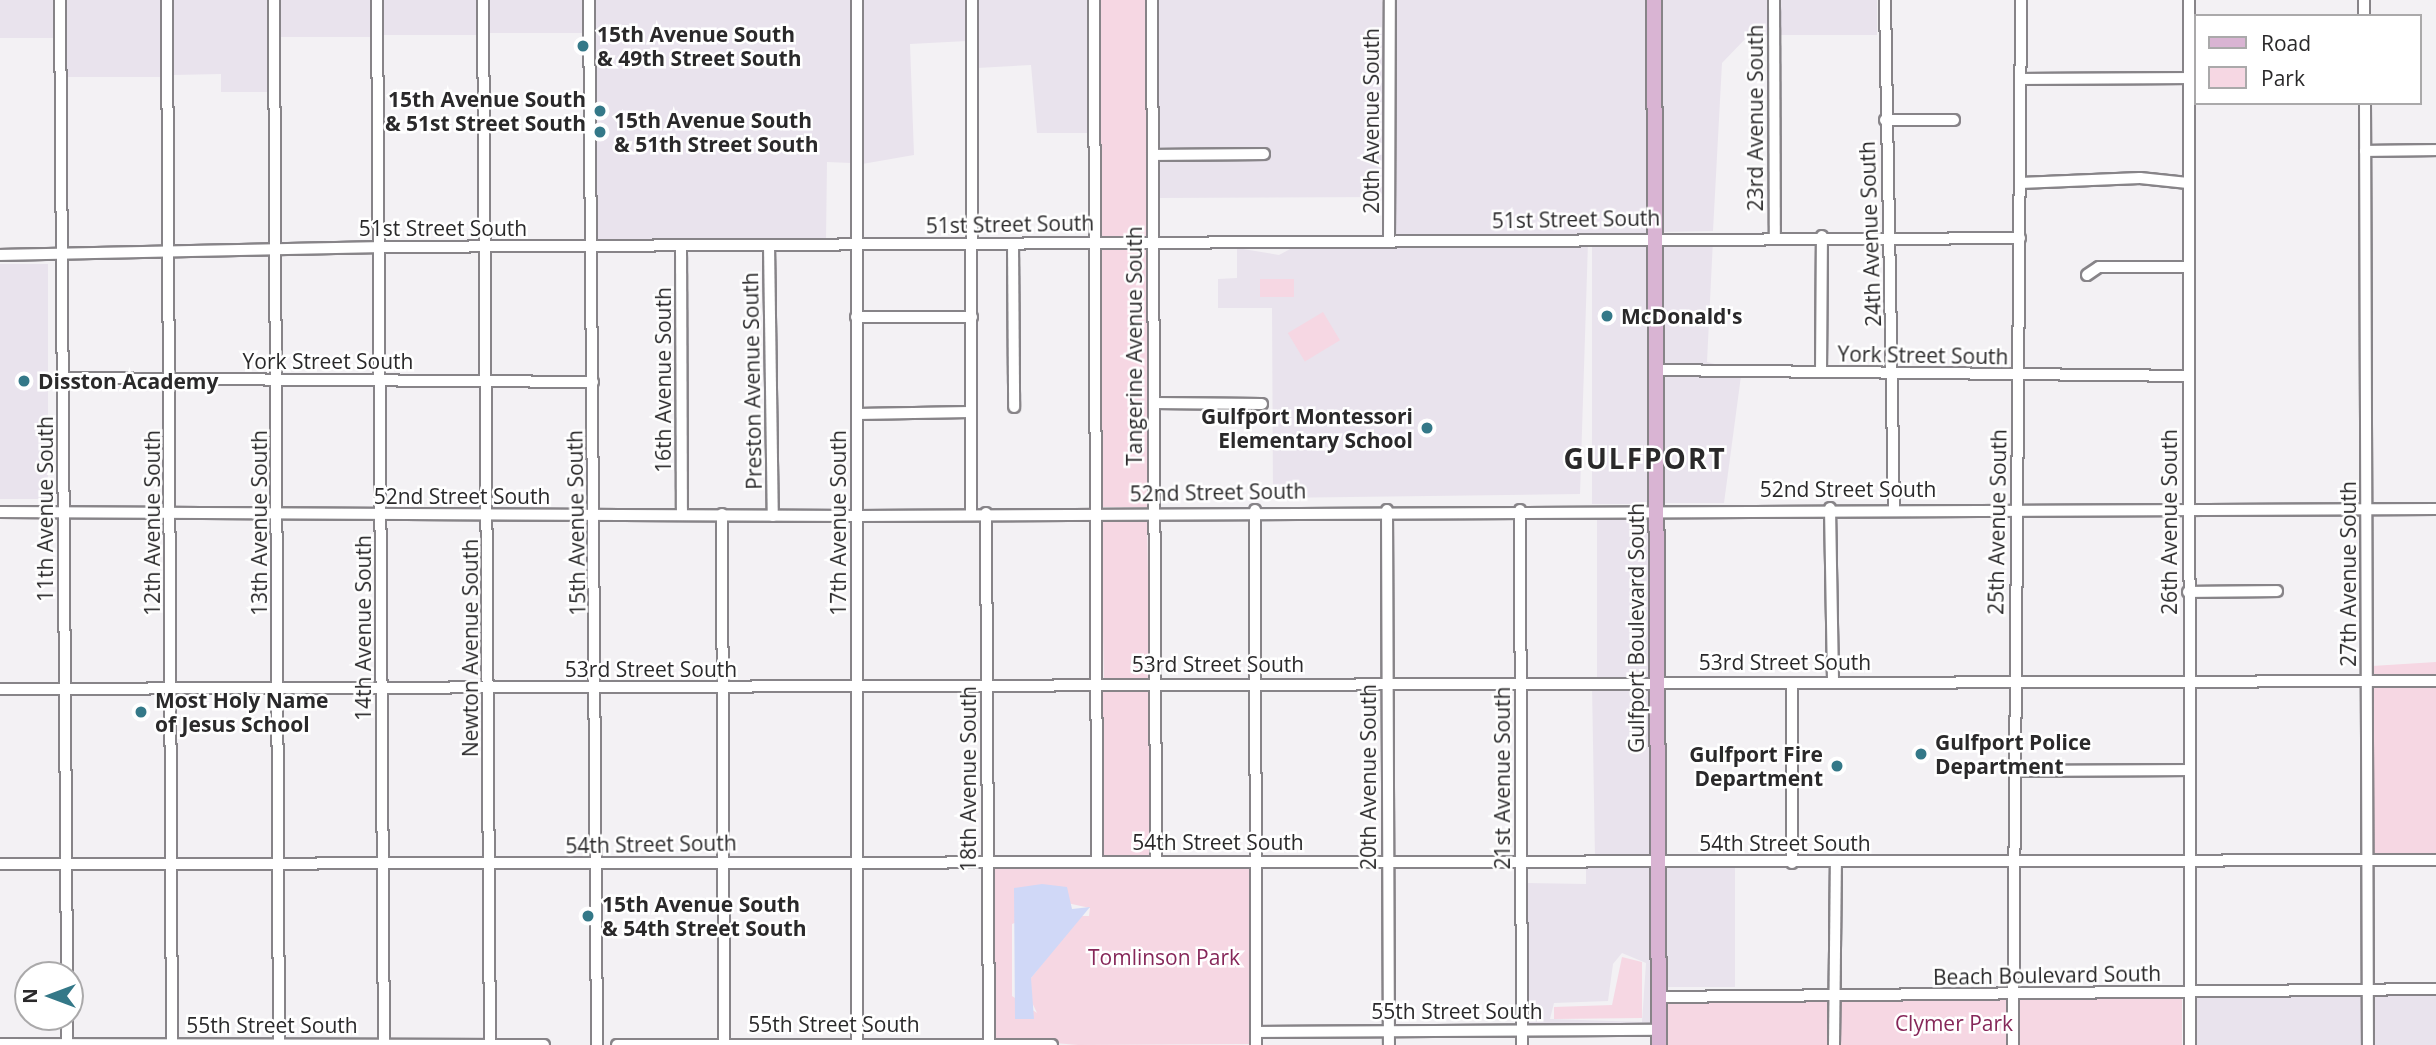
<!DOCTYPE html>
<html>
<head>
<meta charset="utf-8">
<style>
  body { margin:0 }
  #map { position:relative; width:2436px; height:1045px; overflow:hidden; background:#f3f1f4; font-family:"Open Sans",sans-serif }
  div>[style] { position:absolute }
  .built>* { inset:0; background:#e9e3ed; transform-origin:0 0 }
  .green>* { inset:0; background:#f6d7e3; transform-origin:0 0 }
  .water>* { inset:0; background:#d0d8f7 }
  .roads { filter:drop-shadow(2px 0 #878488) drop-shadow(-2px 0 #878488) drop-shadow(0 2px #878488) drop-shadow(0 -2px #878488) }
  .minor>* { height:10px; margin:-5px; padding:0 5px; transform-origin:5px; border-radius:5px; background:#fff }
  .major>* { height:14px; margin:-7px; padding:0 7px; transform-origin:7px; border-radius:7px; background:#d9b4d3 }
  .dots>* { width:19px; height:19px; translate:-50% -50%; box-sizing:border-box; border:4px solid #fff; border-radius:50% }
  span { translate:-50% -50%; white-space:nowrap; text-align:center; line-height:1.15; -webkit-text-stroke:5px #fff; paint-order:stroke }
  .poi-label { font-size:21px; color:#2a292a; font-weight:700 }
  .left { translate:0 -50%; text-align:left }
  .right { translate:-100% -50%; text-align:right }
  .street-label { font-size:21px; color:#2a292a }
  .park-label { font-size:21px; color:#862759 }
  .district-label { font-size:28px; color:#2a292a; font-weight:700; letter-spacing:2px }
  .legend { position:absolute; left:2194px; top:14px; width:228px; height:91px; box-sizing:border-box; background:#fff; border:2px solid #aaa9aa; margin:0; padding:9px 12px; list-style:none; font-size:21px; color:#2a292a }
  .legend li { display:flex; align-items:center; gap:14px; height:35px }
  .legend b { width:35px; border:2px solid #aaa9aa }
  .north { position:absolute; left:14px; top:961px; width:70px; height:70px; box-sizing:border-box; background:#fff; border:2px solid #aaa9aa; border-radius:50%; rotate:270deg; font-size:19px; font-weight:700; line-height:28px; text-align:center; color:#2a292a }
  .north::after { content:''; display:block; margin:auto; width:24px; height:32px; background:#347888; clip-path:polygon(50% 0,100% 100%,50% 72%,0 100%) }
</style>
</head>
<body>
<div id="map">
  <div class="built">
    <div style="left:0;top:0;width:54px;height:38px"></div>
    <div style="left:65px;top:0;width:97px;height:77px"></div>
    <div style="clip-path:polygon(173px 0,269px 0,269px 92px,221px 92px,221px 74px,173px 75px)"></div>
    <div style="left:279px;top:0;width:93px;height:37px"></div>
    <div style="left:382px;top:0;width:96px;height:35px"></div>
    <div style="left:488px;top:0;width:96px;height:33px"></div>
    <div style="clip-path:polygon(594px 0,852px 0,851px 163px,827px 162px,826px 241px,597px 241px)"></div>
    <div style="clip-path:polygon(862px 0,967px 0,967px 41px,910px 44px,914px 155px,862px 164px)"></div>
    <div style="clip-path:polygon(977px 0,1089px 0,1089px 133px,1037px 133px,1031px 65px,977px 68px)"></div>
    <div style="clip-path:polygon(1157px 0,1385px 0,1384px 197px,1158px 198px,1158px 160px,1269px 159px,1269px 150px,1158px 150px)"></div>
    <div style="left:1395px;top:0;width:254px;height:237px"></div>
    <div style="clip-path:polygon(1659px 0,1769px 0,1769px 35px,1748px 36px,1722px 63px,1713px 231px,1662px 232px)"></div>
    <div style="left:1779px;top:0;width:98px;height:35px"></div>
    <div style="clip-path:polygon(1713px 240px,1707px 362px,1726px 367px,1661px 366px,1662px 241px)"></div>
    <div style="left:1651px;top:241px;width:263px;height:59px;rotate:90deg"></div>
    <div style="clip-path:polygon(1588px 242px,1580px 494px,1273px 498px,1272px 308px,1218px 308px,1218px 279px,1237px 278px,1237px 248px,1279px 255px,1294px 247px)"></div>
    <div style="left:0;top:264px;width:48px;height:235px"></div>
    <div style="clip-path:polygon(1661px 375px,1741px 376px,1724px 503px,1662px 503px)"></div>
    <div style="left:1597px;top:513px;width:54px;height:164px"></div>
    <div style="left:1651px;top:685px;width:172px;height:59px;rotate:89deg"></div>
    <div style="clip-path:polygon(evenodd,1586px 865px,1654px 867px,1654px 1025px,1527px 1025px,1527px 883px,1586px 884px,1586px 865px,1622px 953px,1646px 963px,1642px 1022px,1550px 1019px,1554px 1003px,1608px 1001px,1613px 964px,1622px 953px)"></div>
    <div style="left:1664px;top:867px;width:71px;height:120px"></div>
    <div style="left:2362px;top:994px;width:51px;height:166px;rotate:89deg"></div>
    <div style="left:2373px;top:994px;width:63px;height:51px"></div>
  </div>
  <div class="green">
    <div style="left:1099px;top:0;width:48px;height:238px"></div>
    <div style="left:1148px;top:246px;width:261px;height:48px;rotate:90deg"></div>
    <div style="left:1294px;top:279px;width:18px;height:34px;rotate:90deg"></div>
    <div style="left:1323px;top:312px;width:33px;height:41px;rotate:59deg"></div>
    <div style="left:1147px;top:516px;width:163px;height:46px;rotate:89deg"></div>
    <div style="clip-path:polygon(2436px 662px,2436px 676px,2372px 676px,2372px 666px)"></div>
    <div style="left:2372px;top:685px;width:64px;height:170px"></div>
    <div style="left:1103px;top:688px;width:47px;height:168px"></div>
    <div style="clip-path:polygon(evenodd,1251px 865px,1251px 1044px,1078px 1045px,994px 1038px,993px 867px,1251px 865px,1067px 903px,1090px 908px,1089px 916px,1080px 916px,1031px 978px,1027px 992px,1037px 1013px,1012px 996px,1012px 924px,1067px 903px)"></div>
    <div style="clip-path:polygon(1622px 957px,1642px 962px,1642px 1018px,1554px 1019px,1554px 1007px,1612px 1005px)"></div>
    <div style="left:2182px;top:998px;width:47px;height:515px;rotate:90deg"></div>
  </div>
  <div class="water">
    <div style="clip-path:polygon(1042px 884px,1067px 887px,1072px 909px,1090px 907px,1031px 978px,1034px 1019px,1015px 1019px,1014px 888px)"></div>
  </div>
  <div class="roads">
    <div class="minor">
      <div style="left:60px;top:0;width:975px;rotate:89.59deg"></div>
      <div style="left:167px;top:0;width:1045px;rotate:89.73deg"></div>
      <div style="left:274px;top:0;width:1045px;rotate:89.73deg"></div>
      <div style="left:377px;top:0;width:1045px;rotate:89.62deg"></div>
      <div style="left:483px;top:0;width:1045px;rotate:89.62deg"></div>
      <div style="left:589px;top:0;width:1045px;rotate:89.56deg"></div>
      <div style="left:857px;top:0;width:1045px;rotate:90deg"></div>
      <div style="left:1094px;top:0;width:861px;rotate:89.8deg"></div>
      <div style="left:1152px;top:0;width:861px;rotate:89.73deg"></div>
      <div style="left:1774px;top:0;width:236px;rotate:89.8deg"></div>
      <div style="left:1885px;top:0;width:508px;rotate:88.99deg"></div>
      <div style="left:2189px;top:0;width:1045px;rotate:89.95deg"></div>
      <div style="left:2364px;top:0;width:16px;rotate:90deg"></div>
      <div style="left:2021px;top:79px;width:168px;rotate:-0.3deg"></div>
      <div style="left:2365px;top:103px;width:942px;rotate:89.82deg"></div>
      <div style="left:1885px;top:120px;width:69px"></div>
      <div style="left:2365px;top:151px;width:71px;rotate:-0.8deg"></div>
      <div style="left:1153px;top:155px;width:111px;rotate:-0.5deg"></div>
      <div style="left:2020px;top:183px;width:120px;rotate:-2.4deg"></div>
      <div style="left:2140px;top:178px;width:48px;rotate:5.9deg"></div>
      <div style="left:1389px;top:242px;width:242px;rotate:-89.8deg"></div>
      <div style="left:1013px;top:244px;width:163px;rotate:89.6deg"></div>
      <div style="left:769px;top:245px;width:271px;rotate:89.2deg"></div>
      <div style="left:681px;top:246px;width:268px;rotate:89.8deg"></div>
      <div style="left:0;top:255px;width:379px;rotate:-1.2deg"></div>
      <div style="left:379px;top:247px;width:1641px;rotate:-0.31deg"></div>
      <div style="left:2087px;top:275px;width:14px;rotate:-34deg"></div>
      <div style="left:2099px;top:267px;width:90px"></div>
      <div style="left:856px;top:317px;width:116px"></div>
      <div style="left:1656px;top:370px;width:533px;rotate:0.64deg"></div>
      <div style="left:1821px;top:372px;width:136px;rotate:-89.6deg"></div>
      <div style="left:64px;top:378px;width:529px;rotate:0.43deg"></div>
      <div style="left:1154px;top:403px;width:108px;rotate:0.5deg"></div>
      <div style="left:857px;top:414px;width:113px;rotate:-1deg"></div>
      <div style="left:1830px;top:508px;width:173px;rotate:89deg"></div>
      <div style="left:1255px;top:510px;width:535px;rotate:89.89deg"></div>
      <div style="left:1387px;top:510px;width:535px;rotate:89.79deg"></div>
      <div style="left:1520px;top:510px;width:535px;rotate:89.79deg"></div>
      <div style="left:0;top:512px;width:857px;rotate:0.27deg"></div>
      <div style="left:857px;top:516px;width:1579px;rotate:-0.25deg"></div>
      <div style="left:986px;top:513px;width:532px;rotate:89.68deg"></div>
      <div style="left:722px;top:514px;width:531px;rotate:89.78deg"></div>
      <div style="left:971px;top:514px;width:514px;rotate:-89.89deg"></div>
      <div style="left:2188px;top:592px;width:89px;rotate:-0.6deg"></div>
      <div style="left:1792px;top:684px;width:179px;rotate:90deg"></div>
      <div style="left:0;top:689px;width:2436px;rotate:-0.19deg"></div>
      <div style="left:2014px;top:771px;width:174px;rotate:-0.3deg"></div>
      <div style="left:0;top:864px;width:2436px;rotate:-0.09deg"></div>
      <div style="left:1659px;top:997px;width:777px;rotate:-0.59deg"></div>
      <div style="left:1256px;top:1032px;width:403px;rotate:-0.3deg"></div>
      <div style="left:0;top:1044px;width:544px;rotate:0.11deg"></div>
      <div style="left:67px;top:1045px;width:28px;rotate:-90deg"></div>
      <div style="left:617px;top:1045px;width:435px"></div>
      <div style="left:1834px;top:1045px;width:182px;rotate:-89.4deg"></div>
      <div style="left:2013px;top:1045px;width:1045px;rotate:-89.56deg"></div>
    </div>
    <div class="major">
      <div style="left:1654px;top:0;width:1045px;rotate:89.73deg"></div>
    </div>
  </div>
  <div class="dots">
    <div style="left:583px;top:46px;background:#347888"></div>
    <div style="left:600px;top:111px;background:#347888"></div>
    <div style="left:600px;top:132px;background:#347888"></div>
    <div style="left:1607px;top:316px;background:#347888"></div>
    <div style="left:24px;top:381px;background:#347888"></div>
    <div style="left:1427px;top:428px;background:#347888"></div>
    <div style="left:141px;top:712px;background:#347888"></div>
    <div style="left:1921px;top:754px;background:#347888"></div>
    <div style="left:1837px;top:766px;background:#347888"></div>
    <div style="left:588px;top:916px;background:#347888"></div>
  </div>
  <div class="poi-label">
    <span class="left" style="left:597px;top:46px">15th Avenue South<br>&amp; 49th Street South</span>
    <span class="right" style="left:586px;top:111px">15th Avenue South<br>&amp; 51st Street South</span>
    <span class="left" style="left:614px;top:132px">15th Avenue South<br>&amp; 51th Street South</span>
    <span class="left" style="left:1621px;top:316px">McDonald's</span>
    <span class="left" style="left:38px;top:381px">Disston Academy</span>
    <span class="right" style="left:1413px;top:428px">Gulfport Montessori<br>Elementary School</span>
    <span class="left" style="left:155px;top:712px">Most Holy Name<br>of Jesus School</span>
    <span class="left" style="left:1935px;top:754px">Gulfport Police<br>Department</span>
    <span class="right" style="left:1823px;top:766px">Gulfport Fire<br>Department</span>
    <span class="left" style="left:602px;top:916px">15th Avenue South<br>&amp; 54th Street South</span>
  </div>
  <div class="street-label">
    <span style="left:1755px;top:118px;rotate:-90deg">23rd Avenue South</span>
    <span style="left:1371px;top:121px;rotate:-90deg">20th Avenue South</span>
    <span style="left:1576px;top:219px;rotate:-1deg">51st Street South</span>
    <span style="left:1010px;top:224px;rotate:-1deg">51st Street South</span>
    <span style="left:443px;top:228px">51st Street South</span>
    <span style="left:1870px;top:234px;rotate:-92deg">24th Avenue South</span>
    <span style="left:1134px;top:346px;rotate:-90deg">Tangerine Avenue South</span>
    <span style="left:1923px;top:355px;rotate:1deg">York Street South</span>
    <span style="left:328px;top:361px">York Street South</span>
    <span style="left:663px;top:380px;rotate:-90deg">16th Avenue South</span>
    <span style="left:752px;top:381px;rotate:-91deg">Preston Avenue South</span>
    <span style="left:1848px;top:489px">52nd Street South</span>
    <span style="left:1218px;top:492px;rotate:-1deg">52nd Street South</span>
    <span style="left:462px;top:496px">52nd Street South</span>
    <span style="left:45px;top:509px;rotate:-90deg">11th Avenue South</span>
    <span style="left:1997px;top:522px;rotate:-89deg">25th Avenue South</span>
    <span style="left:2169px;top:522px;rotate:-90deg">26th Avenue South</span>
    <span style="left:152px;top:523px;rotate:-90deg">12th Avenue South</span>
    <span style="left:259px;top:523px;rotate:-90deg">13th Avenue South</span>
    <span style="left:576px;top:523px;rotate:-91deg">15th Avenue South</span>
    <span style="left:838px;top:523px;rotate:-90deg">17th Avenue South</span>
    <span style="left:2348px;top:574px;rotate:-90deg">27th Avenue South</span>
    <span style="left:363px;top:628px;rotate:-90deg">14th Avenue South</span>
    <span style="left:1636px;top:628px;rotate:-90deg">Gulfport Boulevard South</span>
    <span style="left:470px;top:648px;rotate:-90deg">Newton Avenue South</span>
    <span style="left:1785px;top:662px">53rd Street South</span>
    <span style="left:1218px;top:664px">53rd Street South</span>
    <span style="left:651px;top:669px">53rd Street South</span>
    <span style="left:1368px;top:777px;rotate:-90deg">20th Avenue South</span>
    <span style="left:1502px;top:778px;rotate:-90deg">21st Avenue South</span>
    <span style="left:968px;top:779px;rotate:-90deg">18th Avenue South</span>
    <span style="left:1218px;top:842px">54th Street South</span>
    <span style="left:1785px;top:843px">54th Street South</span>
    <span style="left:651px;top:844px;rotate:-1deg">54th Street South</span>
    <span style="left:2047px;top:975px;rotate:-1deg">Beach Boulevard South</span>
    <span style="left:1457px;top:1011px">55th Street South</span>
    <span style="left:834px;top:1024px">55th Street South</span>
    <span style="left:272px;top:1025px">55th Street South</span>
  </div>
  <div class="park-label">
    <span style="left:1164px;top:957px">Tomlinson Park</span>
    <span style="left:1954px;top:1023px">Clymer Park</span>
  </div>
  <div class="district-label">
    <span style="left:1645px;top:458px">GULFPORT</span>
  </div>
  <ul class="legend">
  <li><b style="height:9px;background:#d9b4d3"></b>Road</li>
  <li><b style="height:19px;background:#f6d7e3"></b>Park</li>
  </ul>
  <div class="north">N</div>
</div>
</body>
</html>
